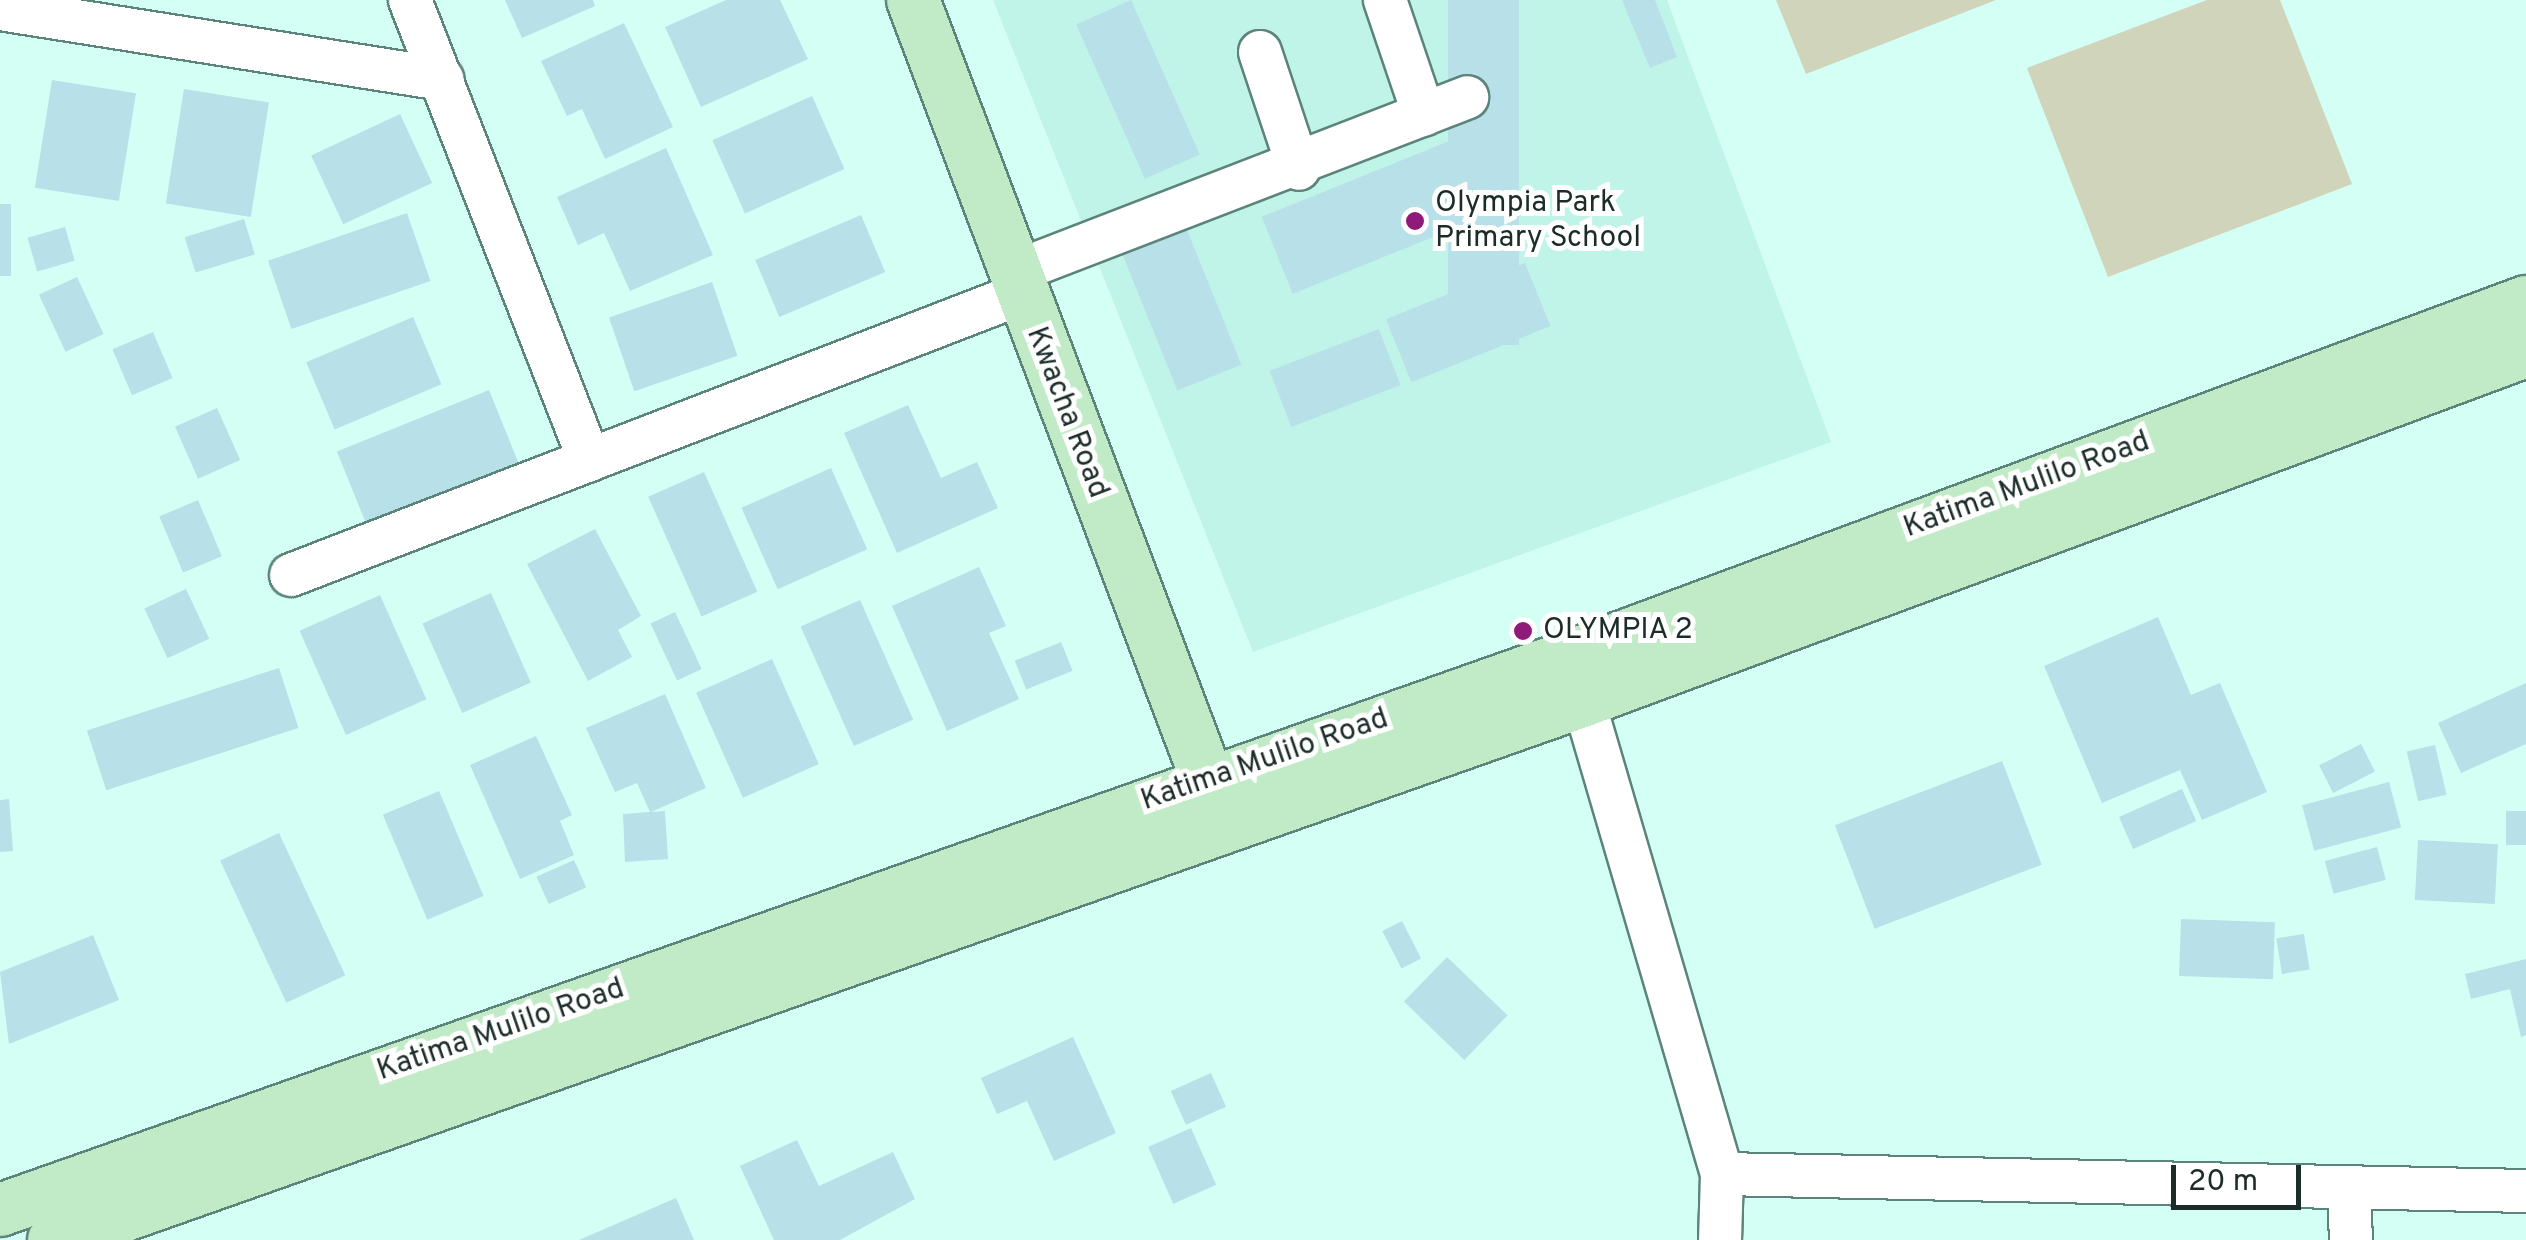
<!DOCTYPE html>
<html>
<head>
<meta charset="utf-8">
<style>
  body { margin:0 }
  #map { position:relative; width:2526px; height:1240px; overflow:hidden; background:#d4fff5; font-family:Overpass,sans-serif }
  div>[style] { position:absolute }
  .built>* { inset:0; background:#c0f4e8 }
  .green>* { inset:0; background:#cfd4bb }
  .building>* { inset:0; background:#b7e0e9; transform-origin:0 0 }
  .roads { filter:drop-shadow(2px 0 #5c847b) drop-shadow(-2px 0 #5c847b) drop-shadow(0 2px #5c847b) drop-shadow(0 -2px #5c847b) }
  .minor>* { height:42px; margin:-21px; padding:0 21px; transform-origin:21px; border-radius:21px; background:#fff }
  .major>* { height:52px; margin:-26px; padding:0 26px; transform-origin:26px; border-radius:26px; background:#c1ebc7 }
  .dots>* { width:28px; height:28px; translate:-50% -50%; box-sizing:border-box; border:5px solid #fff; border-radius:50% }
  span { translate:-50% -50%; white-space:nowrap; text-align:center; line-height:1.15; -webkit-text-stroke:10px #fff; paint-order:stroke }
  .poi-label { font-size:30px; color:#1c2c29 }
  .left { translate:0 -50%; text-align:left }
  .street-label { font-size:30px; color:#1c2c29 }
  .scale { position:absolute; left:2171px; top:1165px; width:130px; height:45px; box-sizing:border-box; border:5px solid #1c2c29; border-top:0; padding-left:12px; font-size:30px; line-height:35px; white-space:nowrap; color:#1c2c29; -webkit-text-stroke:8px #fff; paint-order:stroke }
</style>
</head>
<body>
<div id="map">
  <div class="built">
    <div style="clip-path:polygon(993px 0,1667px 0,1831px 442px,1253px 652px)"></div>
  </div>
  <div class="green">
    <div style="clip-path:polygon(1776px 0,1996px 0,1806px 74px)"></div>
    <div style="clip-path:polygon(2207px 0,2280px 0,2352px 184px,2108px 277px,2027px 68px)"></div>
  </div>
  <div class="building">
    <div style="clip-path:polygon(505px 0,593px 0,595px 6px,522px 38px)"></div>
    <div style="clip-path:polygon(726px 0,780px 0,808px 59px,701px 107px,665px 27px)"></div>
    <div style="left:1131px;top:0;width:169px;height:60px;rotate:66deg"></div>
    <div style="left:1448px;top:0;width:71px;height:345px"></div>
    <div style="clip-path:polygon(1622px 0,1655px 0,1677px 57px,1650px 68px)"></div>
    <div style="clip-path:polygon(624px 23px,673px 127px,605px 159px,582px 109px,567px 116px,541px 61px)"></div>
    <div style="left:52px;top:80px;width:85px;height:109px;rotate:9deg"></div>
    <div style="left:184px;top:89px;width:86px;height:116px;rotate:9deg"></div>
    <div style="left:812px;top:96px;width:80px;height:109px;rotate:66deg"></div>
    <div style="left:400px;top:114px;width:76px;height:98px;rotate:65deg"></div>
    <div style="left:1474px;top:131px;width:83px;height:229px;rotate:68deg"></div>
    <div style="clip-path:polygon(666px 148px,713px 255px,630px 291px,604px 233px,578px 245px,557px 197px)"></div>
    <div style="left:0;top:204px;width:11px;height:72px"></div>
    <div style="left:407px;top:213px;width:72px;height:147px;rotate:71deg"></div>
    <div style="left:861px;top:215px;width:62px;height:115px;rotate:67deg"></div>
    <div style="left:244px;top:219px;width:37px;height:62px;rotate:73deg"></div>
    <div style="left:1183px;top:220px;width:156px;height:69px;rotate:68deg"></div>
    <div style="left:65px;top:227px;width:35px;height:39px;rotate:74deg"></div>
    <div style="left:1525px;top:263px;width:68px;height:150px;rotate:68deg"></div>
    <div style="left:77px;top:277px;width:63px;height:42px;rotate:65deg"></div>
    <div style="left:712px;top:282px;width:78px;height:109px;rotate:71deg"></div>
    <div style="left:413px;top:317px;width:73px;height:116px;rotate:67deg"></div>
    <div style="left:1379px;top:329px;width:60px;height:117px;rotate:69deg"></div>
    <div style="left:153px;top:332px;width:50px;height:44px;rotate:67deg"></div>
    <div style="left:489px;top:390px;width:81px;height:164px;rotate:68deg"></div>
    <div style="clip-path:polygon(908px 405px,941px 478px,977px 462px,998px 508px,897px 553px,844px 433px)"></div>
    <div style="left:217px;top:408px;width:57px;height:46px;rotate:66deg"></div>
    <div style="left:831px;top:468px;width:89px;height:98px;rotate:66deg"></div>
    <div style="left:704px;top:472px;width:131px;height:61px;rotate:66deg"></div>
    <div style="left:198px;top:500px;width:61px;height:42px;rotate:67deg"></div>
    <div style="clip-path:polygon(595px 529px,641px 616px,618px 630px,632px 657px,588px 681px,527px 564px)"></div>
    <div style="clip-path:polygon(979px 567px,1006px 626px,989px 633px,1019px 699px,947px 731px,892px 606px)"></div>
    <div style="left:186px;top:589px;width:55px;height:46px;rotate:65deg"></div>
    <div style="left:491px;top:593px;width:98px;height:75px;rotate:66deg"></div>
    <div style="left:380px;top:595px;width:114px;height:88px;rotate:66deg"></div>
    <div style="left:860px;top:600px;width:131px;height:65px;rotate:66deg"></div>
    <div style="left:675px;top:612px;width:63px;height:27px;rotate:65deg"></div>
    <div style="clip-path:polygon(2158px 617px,2191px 695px,2220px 683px,2267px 792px,2202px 820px,2180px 770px,2102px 803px,2044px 666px)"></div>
    <div style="left:1061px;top:642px;width:31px;height:50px;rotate:68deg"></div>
    <div style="left:772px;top:659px;width:115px;height:83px;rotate:66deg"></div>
    <div style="left:279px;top:668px;width:63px;height:202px;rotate:72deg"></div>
    <div style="clip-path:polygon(2526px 683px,2526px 744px,2461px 773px,2438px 723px)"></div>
    <div style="clip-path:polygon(665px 694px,706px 788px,651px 812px,665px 811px,668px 859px,625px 862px,623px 814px,650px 812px,637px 783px,615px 792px,586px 728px)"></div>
    <div style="clip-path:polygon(536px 736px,572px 815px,560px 821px,574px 855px,520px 879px,470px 765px)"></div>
    <div style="left:2361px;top:744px;width:31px;height:47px;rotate:63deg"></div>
    <div style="left:2435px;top:745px;width:51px;height:29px;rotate:77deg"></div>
    <div style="left:2002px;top:761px;width:111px;height:179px;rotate:69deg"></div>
    <div style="left:2389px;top:782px;width:47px;height:90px;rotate:75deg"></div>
    <div style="left:2182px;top:789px;width:35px;height:69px;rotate:66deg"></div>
    <div style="left:439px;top:791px;width:114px;height:61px;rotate:67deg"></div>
    <div style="clip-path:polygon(9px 799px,13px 851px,0 852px,0 800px)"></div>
    <div style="left:2526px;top:811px;width:34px;height:20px;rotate:90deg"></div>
    <div style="left:279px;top:833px;width:157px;height:65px;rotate:65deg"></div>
    <div style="left:2418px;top:840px;width:80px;height:60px;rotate:3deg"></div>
    <div style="left:2377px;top:847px;width:34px;height:54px;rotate:75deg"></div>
    <div style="left:574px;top:860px;width:30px;height:41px;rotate:66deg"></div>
    <div style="left:2181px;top:919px;width:94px;height:57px;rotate:2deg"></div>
    <div style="left:1402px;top:921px;width:42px;height:22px;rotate:63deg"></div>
    <div style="left:2304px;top:934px;width:36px;height:28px;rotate:81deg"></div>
    <div style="clip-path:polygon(93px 935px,119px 1000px,9px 1044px,0 972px)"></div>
    <div style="left:1447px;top:957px;width:84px;height:62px;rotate:44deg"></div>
    <div style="clip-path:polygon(2526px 959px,2526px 1035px,2521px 1037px,2510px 989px,2471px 999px,2465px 974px)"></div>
    <div style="clip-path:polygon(1073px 1037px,1116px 1133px,1054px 1161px,1027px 1101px,997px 1114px,981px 1078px)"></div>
    <div style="left:1211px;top:1073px;width:37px;height:44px;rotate:66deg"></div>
    <div style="left:1191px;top:1128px;width:62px;height:47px;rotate:66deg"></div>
    <div style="clip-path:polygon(797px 1140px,819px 1186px,893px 1152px,915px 1199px,840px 1240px,774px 1240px,740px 1166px)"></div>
    <div style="clip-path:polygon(676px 1198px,694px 1240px,579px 1240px)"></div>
  </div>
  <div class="roads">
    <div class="minor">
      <div style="left:410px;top:0;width:494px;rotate:68.7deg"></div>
      <div style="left:1385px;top:0;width:121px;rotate:71.3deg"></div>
      <div style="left:0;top:9px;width:448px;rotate:9deg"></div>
      <div style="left:1260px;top:52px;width:123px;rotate:71.6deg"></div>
      <div style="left:1012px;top:273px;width:488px;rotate:-21.1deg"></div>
      <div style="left:291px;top:575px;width:781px;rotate:-21.08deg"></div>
      <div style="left:1575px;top:672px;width:523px;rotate:73.68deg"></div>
      <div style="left:1722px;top:1174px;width:66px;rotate:91.7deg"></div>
      <div style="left:1722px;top:1174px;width:804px;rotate:1.21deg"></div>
      <div style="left:2349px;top:1194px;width:46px;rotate:87.5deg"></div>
    </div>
    <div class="major">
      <div style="left:913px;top:0;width:869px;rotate:69.31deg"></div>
      <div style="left:0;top:1210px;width:1664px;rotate:-19.42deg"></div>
      <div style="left:1569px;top:657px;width:1021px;rotate:-20.35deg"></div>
      <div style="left:54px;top:1240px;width:1623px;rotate:-19.43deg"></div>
      <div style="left:1585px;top:700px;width:1004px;rotate:-20.35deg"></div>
    </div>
  </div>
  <div class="dots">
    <div style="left:1415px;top:221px;background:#901a7a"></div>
    <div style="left:1523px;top:631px;background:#901a7a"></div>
  </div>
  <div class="poi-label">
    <span class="left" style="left:1435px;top:221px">Olympia Park<br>Primary School</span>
    <span class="left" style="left:1543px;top:631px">OLYMPIA 2</span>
  </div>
  <div class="street-label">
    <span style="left:1066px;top:413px;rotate:69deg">Kwacha Road</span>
    <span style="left:2027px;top:486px;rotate:-20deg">Katima Mulilo Road</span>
    <span style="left:1265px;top:761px;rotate:-19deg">Katima Mulilo Road</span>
    <span style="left:501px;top:1031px;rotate:-19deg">Katima Mulilo Road</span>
  </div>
  <div class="scale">20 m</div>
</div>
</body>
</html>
